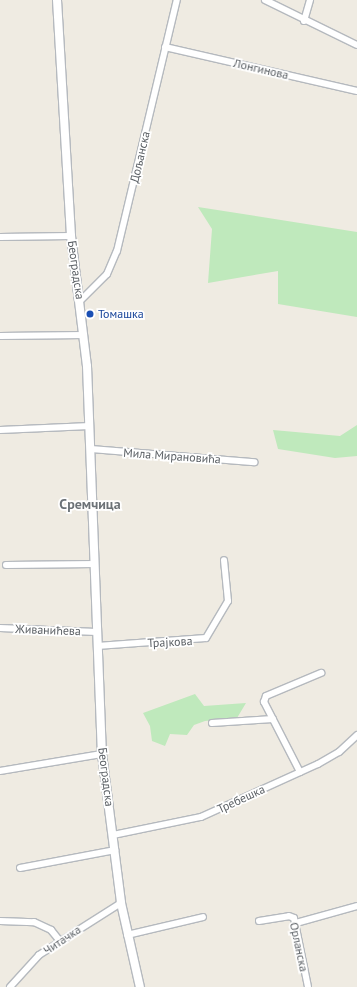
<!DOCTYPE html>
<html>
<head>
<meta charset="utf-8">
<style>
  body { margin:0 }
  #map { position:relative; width:357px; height:987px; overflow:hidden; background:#efebe2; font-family:"PT Sans",sans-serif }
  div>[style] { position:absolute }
  .green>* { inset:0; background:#bfe9bc }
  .roads { filter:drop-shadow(1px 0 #b5b9be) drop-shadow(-1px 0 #b5b9be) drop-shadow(0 1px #b5b9be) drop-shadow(0 -1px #b5b9be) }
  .street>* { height:6px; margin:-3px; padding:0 3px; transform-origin:3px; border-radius:3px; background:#fff }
  .secondary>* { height:8px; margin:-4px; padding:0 4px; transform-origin:4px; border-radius:4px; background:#fff }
  .dots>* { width:11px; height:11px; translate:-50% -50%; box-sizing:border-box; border:2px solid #fff; border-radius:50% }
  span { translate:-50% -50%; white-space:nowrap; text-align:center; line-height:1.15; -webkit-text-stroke:3.5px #fff; paint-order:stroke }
  .street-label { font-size:12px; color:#5b6065 }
  .transit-label { font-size:12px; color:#164399 }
  .left { translate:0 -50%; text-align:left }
  .quarter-label { font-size:14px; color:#6c7277; font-weight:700 }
</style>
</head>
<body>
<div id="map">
  <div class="green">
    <div style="clip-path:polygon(198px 207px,357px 232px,357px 317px,278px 304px,278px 271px,208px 283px,212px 229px)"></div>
    <div style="clip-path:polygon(357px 425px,357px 456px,335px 458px,278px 449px,273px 430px,340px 436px)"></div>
    <div style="clip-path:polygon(195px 694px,204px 706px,246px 703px,237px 718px,205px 721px,194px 725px,187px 735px,170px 734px,165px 746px,152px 741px,150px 726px,143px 713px)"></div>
  </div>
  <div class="roads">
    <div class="street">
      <div style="left:265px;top:0;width:102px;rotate:26.1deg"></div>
      <div style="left:304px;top:21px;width:22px;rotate:-74deg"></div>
      <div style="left:165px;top:47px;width:197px;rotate:12.9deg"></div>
      <div style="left:0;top:237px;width:71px;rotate:-0.8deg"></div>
      <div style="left:80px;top:301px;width:38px;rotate:-45deg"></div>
      <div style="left:107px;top:274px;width:25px;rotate:-67deg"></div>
      <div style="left:117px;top:251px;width:258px;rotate:-76.6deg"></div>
      <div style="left:0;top:336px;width:84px;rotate:-0.7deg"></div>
      <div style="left:0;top:430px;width:90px;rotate:-2.5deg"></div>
      <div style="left:91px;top:449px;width:164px;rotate:4.6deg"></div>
      <div style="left:6px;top:565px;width:89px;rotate:-0.6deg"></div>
      <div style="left:0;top:628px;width:97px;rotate:2.4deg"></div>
      <div style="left:97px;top:646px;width:109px;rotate:-4.2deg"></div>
      <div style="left:206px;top:638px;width:43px;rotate:-59.3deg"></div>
      <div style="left:228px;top:601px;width:41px;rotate:-95.6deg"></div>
      <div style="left:212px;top:723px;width:61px;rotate:-3.8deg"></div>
      <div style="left:0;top:771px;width:103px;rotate:-9.5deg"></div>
      <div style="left:300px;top:772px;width:79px;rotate:-117.2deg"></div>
      <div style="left:264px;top:702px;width:6px;rotate:-72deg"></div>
      <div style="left:266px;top:696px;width:60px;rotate:-22.7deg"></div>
      <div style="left:113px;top:835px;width:90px;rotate:-11.6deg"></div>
      <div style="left:201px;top:817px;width:128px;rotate:-24.4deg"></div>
      <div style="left:318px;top:764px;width:24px;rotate:-30deg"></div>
      <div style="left:339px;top:752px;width:25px;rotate:-43deg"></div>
      <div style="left:20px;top:868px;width:97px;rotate:-10.7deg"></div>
      <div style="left:0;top:921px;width:34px;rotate:2deg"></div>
      <div style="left:34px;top:922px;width:19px;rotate:25deg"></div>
      <div style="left:51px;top:930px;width:14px;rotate:51deg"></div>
      <div style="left:259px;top:921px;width:30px;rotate:-9deg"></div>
      <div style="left:289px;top:916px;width:5px;rotate:22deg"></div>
      <div style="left:294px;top:918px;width:70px;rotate:78.5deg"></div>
      <div style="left:296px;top:923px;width:63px;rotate:-15.6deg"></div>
      <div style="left:127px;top:935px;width:78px;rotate:-13.3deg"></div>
      <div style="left:10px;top:987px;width:43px;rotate:-47.8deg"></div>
      <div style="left:39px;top:955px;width:97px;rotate:-32.4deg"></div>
    </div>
    <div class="secondary">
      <div style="left:57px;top:0;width:236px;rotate:86.6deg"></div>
      <div style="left:71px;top:236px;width:131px;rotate:83deg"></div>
      <div style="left:87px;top:366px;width:388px;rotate:87.8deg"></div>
      <div style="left:102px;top:754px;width:150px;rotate:82.7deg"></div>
      <div style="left:121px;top:903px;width:86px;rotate:77.3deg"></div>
    </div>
  </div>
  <div class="dots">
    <div style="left:90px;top:314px;background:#1a4fb4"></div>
  </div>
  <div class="street-label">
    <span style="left:261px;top:69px;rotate:13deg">Лонгинова</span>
    <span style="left:140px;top:157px;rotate:-77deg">Дољанска</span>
    <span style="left:76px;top:270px;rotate:82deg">Београдска</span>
    <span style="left:172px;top:456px;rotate:4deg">Мила Мирановића</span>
    <span style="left:48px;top:630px;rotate:2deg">Живанићева</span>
    <span style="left:170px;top:642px;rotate:-3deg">Трајкова</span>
    <span style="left:106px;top:777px;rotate:83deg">Београдска</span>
    <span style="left:241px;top:799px;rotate:-25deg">Требешка</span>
    <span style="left:62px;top:940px;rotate:-34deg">Читачка</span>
    <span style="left:299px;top:947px;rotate:78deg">Орланска</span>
  </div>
  <div class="transit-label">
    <span class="left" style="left:98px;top:314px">Томашка</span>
  </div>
  <div class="quarter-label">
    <span style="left:90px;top:504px">Сремчица</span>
  </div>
</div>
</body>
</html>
